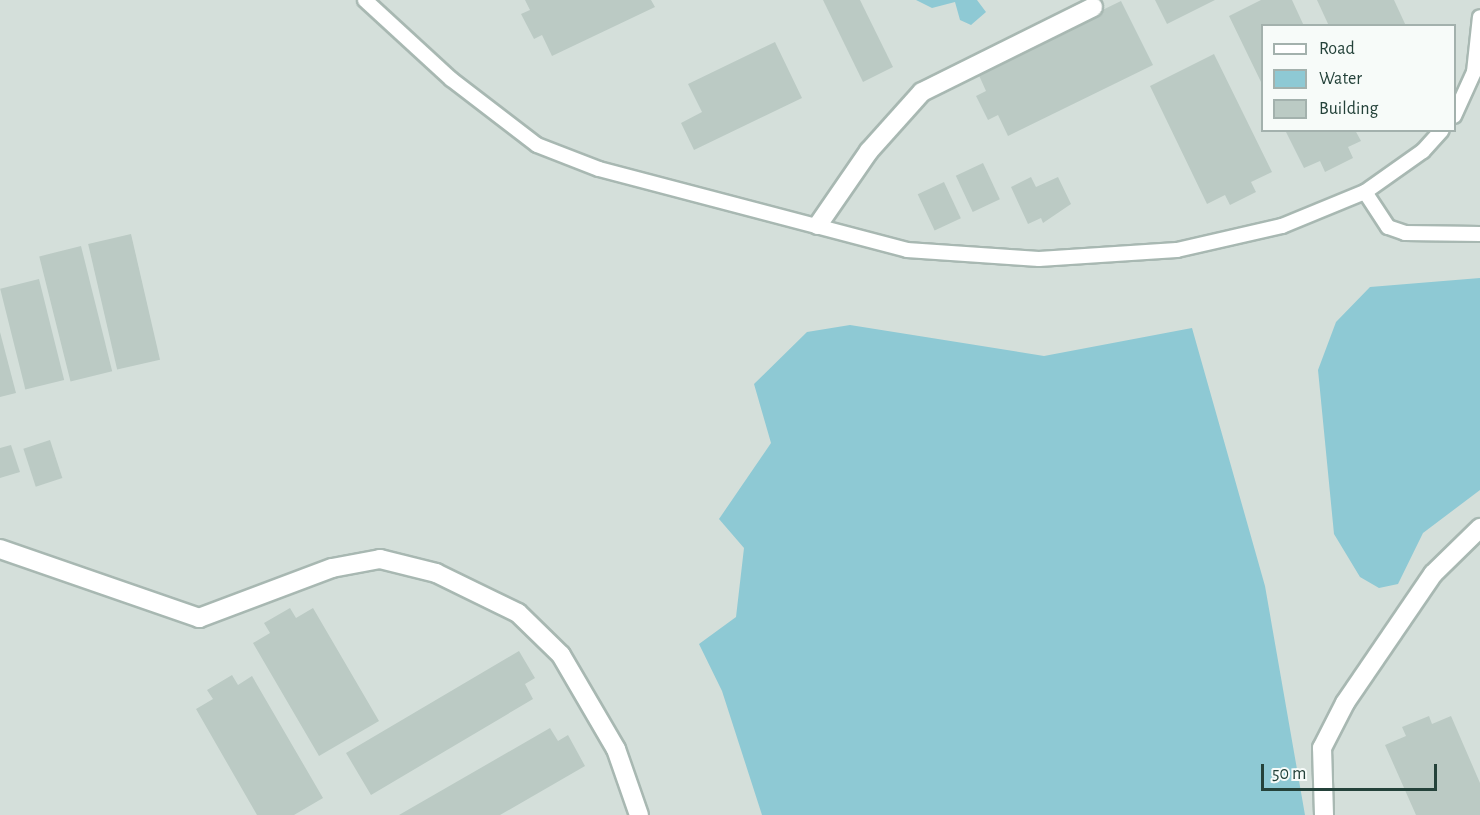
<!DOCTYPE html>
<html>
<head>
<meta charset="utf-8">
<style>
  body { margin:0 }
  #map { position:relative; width:1480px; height:815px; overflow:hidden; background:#e6efeb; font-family:"Alegreya Sans",sans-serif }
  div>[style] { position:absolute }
  .built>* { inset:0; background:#d4dfda }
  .water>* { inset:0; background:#8ec9d4 }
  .building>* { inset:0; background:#bbcac4; transform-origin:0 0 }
  .roads { filter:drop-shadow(2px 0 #a8b8b2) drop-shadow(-2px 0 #a8b8b2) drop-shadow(0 2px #a8b8b2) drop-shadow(0 -2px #a8b8b2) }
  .service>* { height:14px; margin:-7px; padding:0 7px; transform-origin:7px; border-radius:7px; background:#fff }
  .minor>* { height:18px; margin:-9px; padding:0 9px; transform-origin:9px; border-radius:9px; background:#fff }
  span { translate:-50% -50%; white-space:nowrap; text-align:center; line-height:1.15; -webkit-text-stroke:5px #f7fbf9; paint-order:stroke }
  .legend { position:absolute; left:1261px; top:24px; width:195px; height:108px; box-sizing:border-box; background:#f7fbf9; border:2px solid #a3b1ad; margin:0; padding:8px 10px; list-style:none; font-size:18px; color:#24423a }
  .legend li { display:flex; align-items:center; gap:12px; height:30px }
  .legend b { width:30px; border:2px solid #a3b1ad }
  .scale { position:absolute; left:1261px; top:764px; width:176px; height:27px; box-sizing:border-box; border:3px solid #24423a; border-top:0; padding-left:8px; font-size:18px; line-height:21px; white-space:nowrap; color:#24423a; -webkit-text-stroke:4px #f7fbf9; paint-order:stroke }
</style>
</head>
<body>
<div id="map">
  <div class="built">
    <div style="clip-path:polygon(evenodd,0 0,1480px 0,1480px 815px,0 815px,0 0,1262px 26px,1454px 26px,1454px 130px,1262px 130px,1262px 26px)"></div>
  </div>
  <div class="water">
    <div style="clip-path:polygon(916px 0,977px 0,986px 12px,971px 25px,960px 20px,955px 2px,932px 8px)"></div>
    <div style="clip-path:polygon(1480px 278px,1480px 490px,1423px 533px,1398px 584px,1379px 588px,1360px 577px,1334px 534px,1318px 370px,1336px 322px,1370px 287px)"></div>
    <div style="clip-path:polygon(850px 325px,1044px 356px,1192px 328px,1265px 586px,1305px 815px,762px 815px,722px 691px,699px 644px,736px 617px,744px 548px,719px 519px,771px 443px,754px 384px,807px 332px)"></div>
  </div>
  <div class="building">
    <div style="clip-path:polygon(525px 0,651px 0,655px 7px,552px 56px,542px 35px,534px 39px,521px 14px,530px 10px)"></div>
    <div style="clip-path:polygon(823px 0,860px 0,893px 67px,863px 82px)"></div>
    <div style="clip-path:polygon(1155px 0,1215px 0,1167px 24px)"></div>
    <div style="clip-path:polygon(1261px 0,1292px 0,1304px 26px,1262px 26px,1262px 84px,1229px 16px)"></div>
    <div style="clip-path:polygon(1317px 0,1394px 0,1406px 26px,1329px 26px)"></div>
    <div style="clip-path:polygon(1121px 1px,1153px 65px,1008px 136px,998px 115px,988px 120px,976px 96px,986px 91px,977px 71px)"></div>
    <div style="clip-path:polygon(775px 42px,802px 98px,694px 150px,681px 123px,702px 112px,688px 84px)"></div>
    <div style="clip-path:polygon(1214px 54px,1272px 172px,1251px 182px,1256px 192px,1230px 205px,1225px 195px,1207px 204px,1150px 86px)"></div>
    <div style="clip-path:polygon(1285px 130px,1355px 130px,1361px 141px,1348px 147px,1353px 158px,1325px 172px,1320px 161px,1304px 168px)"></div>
    <div style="left:983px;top:163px;width:40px;height:30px;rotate:65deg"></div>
    <div style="clip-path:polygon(1031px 177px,1036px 187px,1058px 177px,1071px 204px,1043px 223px,1041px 218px,1028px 224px,1011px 187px)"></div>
    <div style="left:944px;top:182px;width:40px;height:29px;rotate:65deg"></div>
    <div style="left:131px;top:234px;width:129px;height:44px;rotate:77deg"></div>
    <div style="left:81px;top:246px;width:129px;height:43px;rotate:76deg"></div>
    <div style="left:39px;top:279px;width:104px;height:40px;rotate:76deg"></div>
    <div style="clip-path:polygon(0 332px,16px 393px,0 397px)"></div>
    <div style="left:50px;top:440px;width:40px;height:28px;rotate:72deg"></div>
    <div style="clip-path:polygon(11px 445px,20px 472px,0 478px,0 448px)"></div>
    <div style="clip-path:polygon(290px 608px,296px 618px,313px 608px,379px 721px,319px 756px,253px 643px,270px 633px,264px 623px)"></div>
    <div style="clip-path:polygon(519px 651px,535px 678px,525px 684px,533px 699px,371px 795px,346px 753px)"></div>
    <div style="clip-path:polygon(232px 675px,238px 685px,252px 676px,323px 798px,294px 815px,257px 815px,196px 709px,213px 699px,207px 690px)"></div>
    <div style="clip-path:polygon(1429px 716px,1432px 724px,1451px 716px,1480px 783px,1480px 815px,1416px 815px,1385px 745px,1406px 736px,1402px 727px)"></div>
    <div style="clip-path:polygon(550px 728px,558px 741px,568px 735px,585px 766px,500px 815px,399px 815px)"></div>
  </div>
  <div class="roads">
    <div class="service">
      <div style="left:365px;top:0;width:117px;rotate:42.6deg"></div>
      <div style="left:451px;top:79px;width:108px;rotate:37.5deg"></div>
      <div style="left:537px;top:145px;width:66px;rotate:21.2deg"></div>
      <div style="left:599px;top:169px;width:318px;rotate:14.7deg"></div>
      <div style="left:907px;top:250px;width:132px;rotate:3.9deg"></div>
      <div style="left:1039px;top:259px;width:138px;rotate:-3.7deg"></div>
      <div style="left:1177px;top:250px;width:108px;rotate:-12.9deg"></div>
      <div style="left:1282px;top:226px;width:90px;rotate:-22.3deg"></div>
      <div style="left:1365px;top:192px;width:71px;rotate:-35.3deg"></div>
      <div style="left:1423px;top:151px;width:28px;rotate:-48deg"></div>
      <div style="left:1454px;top:116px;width:48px;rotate:-65.6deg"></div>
      <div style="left:1474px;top:72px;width:55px;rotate:-83.8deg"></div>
      <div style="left:1365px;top:192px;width:42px;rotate:56.7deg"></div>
      <div style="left:1388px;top:227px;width:18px;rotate:19deg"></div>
      <div style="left:1405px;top:233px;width:75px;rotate:0.8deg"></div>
    </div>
    <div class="minor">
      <div style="left:818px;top:225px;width:90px;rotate:-55.4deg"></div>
      <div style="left:869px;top:151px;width:79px;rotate:-48.1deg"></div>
      <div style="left:922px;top:92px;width:191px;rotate:-26.4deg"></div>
      <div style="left:0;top:549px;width:211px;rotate:19.1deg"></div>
      <div style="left:199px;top:618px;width:142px;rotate:-20.6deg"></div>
      <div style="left:332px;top:568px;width:49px;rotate:-10.6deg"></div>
      <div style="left:380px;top:559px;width:58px;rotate:14deg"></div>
      <div style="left:436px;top:573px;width:91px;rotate:26deg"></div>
      <div style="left:518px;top:613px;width:60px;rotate:44.3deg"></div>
      <div style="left:561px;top:655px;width:109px;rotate:59.7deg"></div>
      <div style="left:616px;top:749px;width:70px;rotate:70.8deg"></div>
      <div style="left:1324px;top:815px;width:67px;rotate:-91.7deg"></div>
      <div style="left:1322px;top:748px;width:51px;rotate:-62.9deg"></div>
      <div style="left:1345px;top:703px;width:156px;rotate:-55.7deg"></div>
      <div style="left:1433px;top:574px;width:66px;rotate:-44.4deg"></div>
    </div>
  </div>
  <ul class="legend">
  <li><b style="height:8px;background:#fff"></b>Road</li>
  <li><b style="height:16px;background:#8ec9d4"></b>Water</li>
  <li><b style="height:16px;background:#bbcac4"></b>Building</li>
  </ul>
  <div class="scale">50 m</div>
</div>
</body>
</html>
